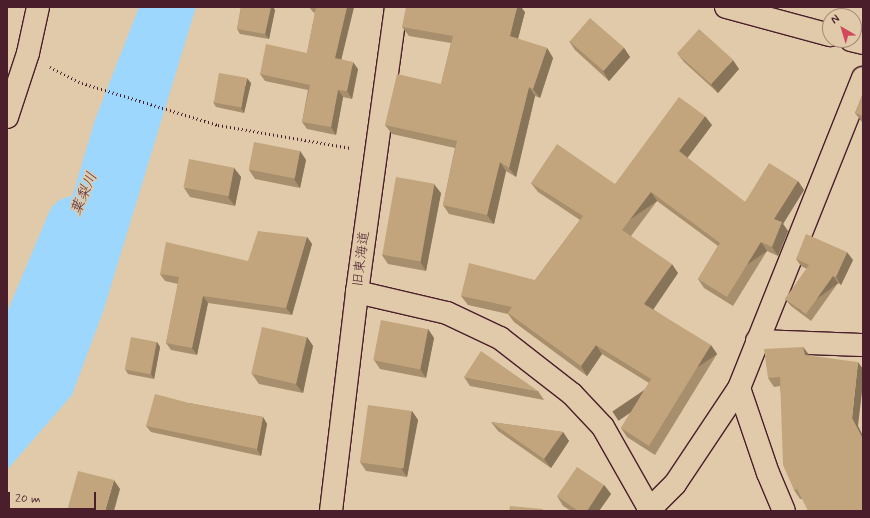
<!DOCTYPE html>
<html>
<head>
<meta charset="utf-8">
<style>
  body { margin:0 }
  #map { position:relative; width:870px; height:518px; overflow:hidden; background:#e1caaa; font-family:Mynerve,"Klee One",sans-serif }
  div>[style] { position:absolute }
  .water>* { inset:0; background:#9dd7fd }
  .river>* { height:53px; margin:-26.5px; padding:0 26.5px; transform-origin:26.5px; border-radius:26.5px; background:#9dd7fd }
  .path>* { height:2.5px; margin-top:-1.25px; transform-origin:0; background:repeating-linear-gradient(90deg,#4a1f2b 0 1px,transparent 0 4px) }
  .roads { filter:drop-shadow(1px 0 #4a1f2b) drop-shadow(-1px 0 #4a1f2b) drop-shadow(0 1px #4a1f2b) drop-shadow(0 -1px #4a1f2b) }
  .minor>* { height:22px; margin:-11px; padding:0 11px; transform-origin:11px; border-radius:11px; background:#e1caaa }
  .secondary>* { height:22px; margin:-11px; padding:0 11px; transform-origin:11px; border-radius:11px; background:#e1caaa }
  .wall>* { inset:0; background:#a78e6c }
  .shaded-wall>* { inset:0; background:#887458; transform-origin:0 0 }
  .building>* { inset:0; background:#c2a57d; transform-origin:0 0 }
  span { translate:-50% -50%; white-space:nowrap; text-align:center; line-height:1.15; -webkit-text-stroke:3px #e1caaa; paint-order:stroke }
  .street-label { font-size:14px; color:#4a1f2b }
  .water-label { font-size:15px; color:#523140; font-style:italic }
  .frame { position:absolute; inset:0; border:8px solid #4a1f2b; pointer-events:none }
  .north { position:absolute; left:822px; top:8px; width:40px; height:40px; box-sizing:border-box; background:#e1caaa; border:1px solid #a58677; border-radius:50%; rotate:322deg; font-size:11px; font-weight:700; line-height:16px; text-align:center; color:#4a1f2b }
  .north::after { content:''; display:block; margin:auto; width:14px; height:18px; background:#d1495b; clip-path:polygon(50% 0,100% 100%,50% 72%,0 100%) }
  .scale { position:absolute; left:8px; top:492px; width:88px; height:18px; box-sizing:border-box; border:2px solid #4a1f2b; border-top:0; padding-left:5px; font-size:12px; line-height:14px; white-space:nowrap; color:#4a1f2b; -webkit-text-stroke:3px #e1caaa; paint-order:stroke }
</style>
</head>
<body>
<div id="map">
  <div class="water">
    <div style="clip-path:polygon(139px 7px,196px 7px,103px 312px,72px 395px,7px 470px,7px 373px,29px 342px,95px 120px)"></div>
  </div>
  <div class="river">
    <div style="left:7px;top:379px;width:170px;rotate:-67.2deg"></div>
  </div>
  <div class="path">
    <div style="left:50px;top:67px;width:36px;rotate:27deg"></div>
    <div style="left:82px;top:83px;width:142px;rotate:17.2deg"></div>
    <div style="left:218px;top:125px;width:135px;rotate:9.8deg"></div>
  </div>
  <div class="roads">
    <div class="minor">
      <div style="left:726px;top:7px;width:108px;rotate:15.1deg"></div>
      <div style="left:851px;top:40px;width:12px;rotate:14deg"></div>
      <div style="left:7px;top:117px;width:67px;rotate:-71.8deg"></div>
      <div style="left:28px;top:53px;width:47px;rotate:-77.7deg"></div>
      <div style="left:357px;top:292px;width:92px;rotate:13.1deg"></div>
      <div style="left:447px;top:313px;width:59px;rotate:25.3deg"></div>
      <div style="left:500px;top:338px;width:91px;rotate:37.9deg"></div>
      <div style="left:572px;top:394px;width:45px;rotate:46.8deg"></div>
      <div style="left:603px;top:427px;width:95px;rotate:60.5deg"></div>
      <div style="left:757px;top:341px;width:106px;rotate:2.2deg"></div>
      <div style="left:739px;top:388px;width:90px;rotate:71.2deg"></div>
      <div style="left:768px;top:473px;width:41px;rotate:67.2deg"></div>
      <div style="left:648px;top:511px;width:38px;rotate:-45deg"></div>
      <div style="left:675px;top:484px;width:115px;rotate:-56.3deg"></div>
      <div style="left:739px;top:388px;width:334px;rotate:-68.2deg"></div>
    </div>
    <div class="secondary">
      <div style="left:331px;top:511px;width:221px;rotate:-83.2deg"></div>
      <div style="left:357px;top:292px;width:288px;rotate:-82.2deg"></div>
    </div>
  </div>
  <div class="wall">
    <div style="clip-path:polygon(241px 7px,273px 7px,275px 10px,269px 39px,240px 34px,237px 29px)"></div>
    <div style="clip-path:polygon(309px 7px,354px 7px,341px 59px,358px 69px,352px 99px,343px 97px,336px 135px,307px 129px,302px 122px,308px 90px,265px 81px,260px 74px,307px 53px,315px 13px,313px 12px)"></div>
    <div style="clip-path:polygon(525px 12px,518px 39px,547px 48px,553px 58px,540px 98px,535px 96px,516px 177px,506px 171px,494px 224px,449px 214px,443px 205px,455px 148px,392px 134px,385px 125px,441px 84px,451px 43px,409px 36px,402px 27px)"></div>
    <div style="clip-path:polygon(569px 41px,624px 48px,630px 57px,609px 81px,575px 50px)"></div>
    <div style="clip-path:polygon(677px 53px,739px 69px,718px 93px,684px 62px)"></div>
    <div style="clip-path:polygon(251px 83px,244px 113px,216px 107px,213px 102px)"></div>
    <div style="clip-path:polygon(863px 93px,863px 122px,862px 122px,855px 113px)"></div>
    <div style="clip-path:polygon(712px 125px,687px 158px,745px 202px,798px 181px,804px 190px,783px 224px,788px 231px,778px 256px,767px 251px,733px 306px,704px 288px,698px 279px,718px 246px,657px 201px,631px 236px,678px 273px,653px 309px,717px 354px,655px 455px,627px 437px,621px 428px,649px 383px,602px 354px,587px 376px,514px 322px,508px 314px,468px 305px,461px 296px,535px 280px,580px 220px,538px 192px,531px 183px,615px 184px)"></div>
    <div style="clip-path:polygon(300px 151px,306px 160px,300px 188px,255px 179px,249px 170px)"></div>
    <div style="clip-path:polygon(234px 168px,241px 177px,235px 206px,190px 197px,184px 188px)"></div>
    <div style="clip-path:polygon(441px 193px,426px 271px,388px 264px,382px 255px)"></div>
    <div style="clip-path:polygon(307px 237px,312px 244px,292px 315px,208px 303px,197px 355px,171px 350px,166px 343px,178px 284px,165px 281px,160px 274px,248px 261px)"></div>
    <div style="clip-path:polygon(796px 259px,853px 260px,841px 285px,838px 283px,811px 321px,791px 306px,785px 299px,807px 269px,801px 266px)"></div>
    <div style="clip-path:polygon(428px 329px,434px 338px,426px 378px,380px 369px,374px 360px)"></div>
    <div style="clip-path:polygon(307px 337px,313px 346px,303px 393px,259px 384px,252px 374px)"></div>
    <div style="clip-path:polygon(157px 342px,160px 347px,154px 379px,128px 374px,125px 369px)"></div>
    <div style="clip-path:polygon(803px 347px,858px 426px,863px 436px,863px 511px,802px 499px,800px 499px,794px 490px,780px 386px,774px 387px,768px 378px)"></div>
    <div style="clip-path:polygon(464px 377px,538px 391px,544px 400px,470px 386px)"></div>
    <div style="clip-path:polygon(189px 403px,263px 417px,267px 424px,261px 456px,151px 432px,146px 426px)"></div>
    <div style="clip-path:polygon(412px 411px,418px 420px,407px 477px,366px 471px,360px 462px)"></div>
    <div style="clip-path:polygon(491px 422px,563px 432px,569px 441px,551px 468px,498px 431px)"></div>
    <div style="clip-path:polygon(604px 485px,611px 494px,599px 511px,571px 511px,563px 506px,557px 496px)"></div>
  </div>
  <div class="shaded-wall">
    <div style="clip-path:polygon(271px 7px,273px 7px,275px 10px,269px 39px,265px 34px)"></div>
    <div style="clip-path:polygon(347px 7px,354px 7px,340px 65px,335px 58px)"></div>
    <div style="clip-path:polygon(517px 7px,521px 7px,525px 12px,516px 46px,510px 36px)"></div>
    <div style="clip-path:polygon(547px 48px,553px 58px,540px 98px,533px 89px)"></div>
    <div style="clip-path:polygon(624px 48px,630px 57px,609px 81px,603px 71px)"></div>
    <div style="clip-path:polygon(733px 60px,739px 69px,718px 93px,711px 84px)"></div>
    <div style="clip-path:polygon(353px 62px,358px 69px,352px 99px,347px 91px)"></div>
    <div style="clip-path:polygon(247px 78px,251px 83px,244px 113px,241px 108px)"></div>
    <div style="clip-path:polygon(529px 87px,535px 96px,516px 177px,509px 168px)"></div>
    <div style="clip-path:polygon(338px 90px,343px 97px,336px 135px,331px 127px)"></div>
    <div style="clip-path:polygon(705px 116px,712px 125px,685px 161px,679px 151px)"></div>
    <div style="clip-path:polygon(300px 151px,306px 160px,300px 188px,294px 179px)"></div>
    <div style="clip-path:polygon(500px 162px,506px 171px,494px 224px,487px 215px)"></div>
    <div style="clip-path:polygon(234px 168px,241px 177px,235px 206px,228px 197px)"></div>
    <div style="clip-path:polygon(798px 181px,804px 190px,783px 224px,788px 231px,778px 256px,772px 247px,774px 219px)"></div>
    <div style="clip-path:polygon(434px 184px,441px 193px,426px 271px,420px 261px)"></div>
    <div style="left:651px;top:192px;width:11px;height:48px;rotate:56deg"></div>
    <div style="clip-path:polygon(307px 237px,312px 244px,292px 315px,286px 308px)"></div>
    <div style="left:761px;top:242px;width:11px;height:65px;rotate:56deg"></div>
    <div style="clip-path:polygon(847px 252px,853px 260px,841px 285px,836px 277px)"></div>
    <div style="clip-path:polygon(672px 264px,678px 273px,651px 313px,644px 304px)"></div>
    <div style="left:833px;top:276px;width:9px;height:47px;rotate:54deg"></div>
    <div style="clip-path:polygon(203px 296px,208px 303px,197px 355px,192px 348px)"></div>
    <div style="clip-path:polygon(428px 329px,434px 338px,426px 378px,420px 369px)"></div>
    <div style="clip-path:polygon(307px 337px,313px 346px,303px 393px,296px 384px)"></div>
    <div style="clip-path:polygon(157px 342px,160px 347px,154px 379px,151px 374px)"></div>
    <div style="clip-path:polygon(596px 345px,602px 354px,587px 376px,581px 366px)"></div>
    <div style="left:711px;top:345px;width:11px;height:119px;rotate:56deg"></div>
    <div style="clip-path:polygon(803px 347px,810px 356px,811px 364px,805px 355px)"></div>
    <div style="clip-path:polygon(858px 362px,863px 369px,863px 383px,858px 426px,863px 436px,863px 439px,852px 418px)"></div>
    <div style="clip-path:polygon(412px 411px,418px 420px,407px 477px,401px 468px)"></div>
    <div style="clip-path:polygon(263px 417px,267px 424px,261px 456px,257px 449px)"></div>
    <div style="clip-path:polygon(563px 432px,569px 441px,551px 468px,544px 459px)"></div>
    <div style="clip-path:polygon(114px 480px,120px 489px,114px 511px,105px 511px)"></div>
    <div style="clip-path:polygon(604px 485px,611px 494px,599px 511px,587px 511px)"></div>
  </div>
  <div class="building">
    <div style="clip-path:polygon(241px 7px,271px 7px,265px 34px,237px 29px)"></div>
    <div style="clip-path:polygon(316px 7px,347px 7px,335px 58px,353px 62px,347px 91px,338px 90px,331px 127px,302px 122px,310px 85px,260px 74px,266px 44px,307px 53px)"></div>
    <div style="clip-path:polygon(406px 7px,517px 7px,510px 36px,547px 48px,533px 89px,529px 87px,509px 168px,500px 162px,487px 215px,443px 205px,457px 141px,385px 125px,397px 74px,441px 84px,453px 36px,402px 27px)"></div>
    <div style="left:590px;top:18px;width:45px;height:31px;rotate:41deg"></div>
    <div style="left:699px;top:29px;width:46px;height:33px;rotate:42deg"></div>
    <div style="left:219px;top:73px;width:28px;height:30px;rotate:10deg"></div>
    <div style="clip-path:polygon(863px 93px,863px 116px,855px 113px)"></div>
    <div style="clip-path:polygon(679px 97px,705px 116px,679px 151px,745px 202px,769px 163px,798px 181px,774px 219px,782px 222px,772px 247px,761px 242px,727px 297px,698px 279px,720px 243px,651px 192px,622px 230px,672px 264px,644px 304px,711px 345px,649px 446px,621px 428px,651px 379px,596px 345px,581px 366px,508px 313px,512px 307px,461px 296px,469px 263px,535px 280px,583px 216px,531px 183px,557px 144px,615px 184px)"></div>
    <div style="left:254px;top:142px;width:47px;height:28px;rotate:11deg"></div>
    <div style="left:189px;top:159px;width:46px;height:29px;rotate:11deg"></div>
    <div style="left:396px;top:177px;width:39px;height:79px;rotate:10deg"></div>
    <div style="clip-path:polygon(258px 231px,307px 237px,286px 308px,203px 296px,192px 348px,166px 343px,179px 277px,160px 274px,166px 242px,248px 261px)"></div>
    <div style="clip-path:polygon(806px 234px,847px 252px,836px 277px,833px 276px,806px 314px,785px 299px,809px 265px,796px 259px)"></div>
    <div style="left:381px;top:320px;width:48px;height:41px;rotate:11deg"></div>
    <div style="left:262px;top:327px;width:46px;height:48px;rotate:13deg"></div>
    <div style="left:131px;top:337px;width:26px;height:33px;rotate:11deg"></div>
    <div style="clip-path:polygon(803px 347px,805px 355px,858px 362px,852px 418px,863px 439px,863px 511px,808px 511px,797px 489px,794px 490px,783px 465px,780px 377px,768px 378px,764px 349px)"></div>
    <div style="clip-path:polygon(481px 351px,538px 391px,464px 377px)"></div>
    <div style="clip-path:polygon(155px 394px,189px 403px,263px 417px,257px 449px,146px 426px)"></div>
    <div style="left:368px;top:405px;width:44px;height:58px;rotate:8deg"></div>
    <div style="clip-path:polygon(491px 422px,563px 432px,544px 459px)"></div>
    <div style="clip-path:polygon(577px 467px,604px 485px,587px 511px,578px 511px,557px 496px)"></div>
    <div style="clip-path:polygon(78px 471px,114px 480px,105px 511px,67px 511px)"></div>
    <div style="clip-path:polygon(510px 506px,543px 509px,542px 511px,509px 511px)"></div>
  </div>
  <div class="street-label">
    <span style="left:361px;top:259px;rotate:-83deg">旧東海道</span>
  </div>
  <div class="water-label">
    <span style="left:85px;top:194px;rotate:-67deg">葉梨川</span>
  </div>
  <div class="frame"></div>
  <div class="north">N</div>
  <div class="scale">20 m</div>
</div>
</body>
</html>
